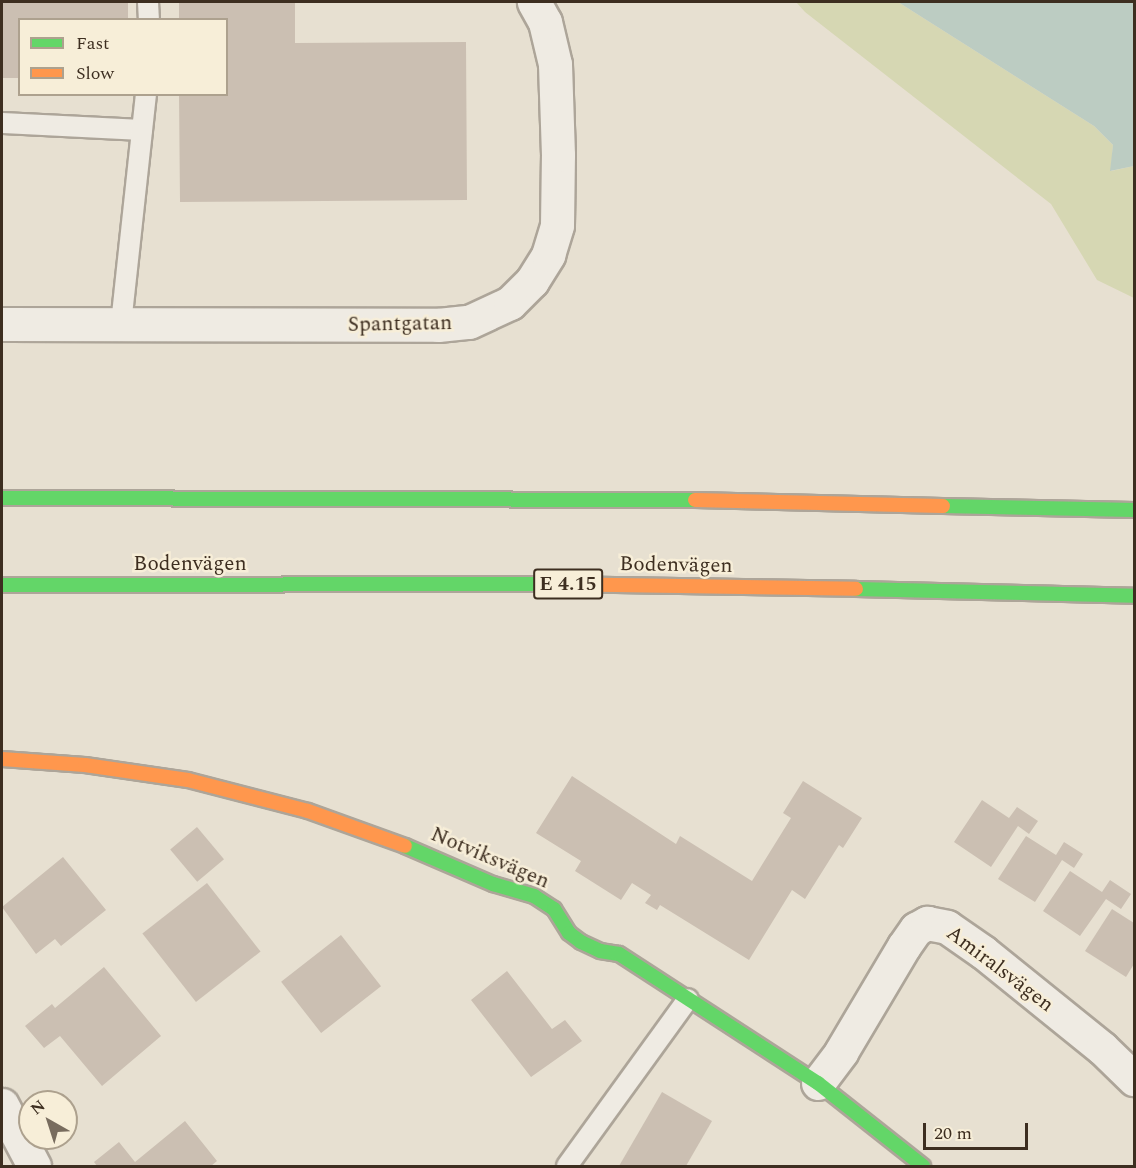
<!DOCTYPE html>
<html>
<head>
<meta charset="utf-8">
<style>
  body { margin:0 }
  #map { position:relative; width:1136px; height:1168px; overflow:hidden; background:#e7e0d1; font-family:Spectral,serif }
  div>[style] { position:absolute }
  .green>* { inset:0; background:#d6d7b3 }
  .water>* { inset:0; background:#bcccc2 }
  .building>* { inset:0; background:#cbbfb2; transform-origin:0 0 }
  .roads { filter:drop-shadow(2px 0 #ada599) drop-shadow(-2px 0 #ada599) drop-shadow(0 2px #ada599) drop-shadow(0 -2px #ada599) }
  .lane>* { height:20px; margin:-10px; padding:0 10px; transform-origin:10px; border-radius:10px; background:#efebe3 }
  .street>* { height:33px; margin:-16.5px; padding:0 16.5px; transform-origin:16.5px; border-radius:16.5px; background:#efebe3 }
  .fast>* { height:14px; margin:-7px; padding:0 7px; transform-origin:7px; border-radius:7px; background:#63d668 }
  .slow>* { height:14px; margin:-7px; padding:0 7px; transform-origin:7px; border-radius:7px; background:#ff974d }
  span { translate:-50% -50%; white-space:nowrap; text-align:center; line-height:1.15; -webkit-text-stroke:5px #f7eed8; paint-order:stroke }
  .shield-label span { padding:2px 4px; background:#f7eed8; border:2px solid; border-radius:4px; -webkit-text-stroke-width:0 }
  .shield-label { font-size:20px; color:#3d2e20; font-weight:700 }
  .street-label { font-size:21px; color:#3d2e20 }
  .frame { position:absolute; inset:0; border:3px solid #3d2e20; pointer-events:none }
  .legend { position:absolute; left:18px; top:18px; width:210px; height:78px; box-sizing:border-box; background:#f7eed8; border:2px solid #ada18e; margin:0; padding:8px 10px; list-style:none; font-size:18px; color:#3d2e20 }
  .legend li { display:flex; align-items:center; gap:12px; height:30px }
  .legend b { width:30px; border:2px solid #ada18e }
  .north { position:absolute; left:18px; top:1090px; width:60px; height:60px; box-sizing:border-box; background:#f7eed8; border:2px solid #ada18e; border-radius:50%; rotate:321deg; font-size:16px; font-weight:700; line-height:24px; text-align:center; color:#3d2e20 }
  .north::after { content:''; display:block; margin:auto; width:21px; height:27px; background:#786c5e; clip-path:polygon(50% 0,100% 100%,50% 72%,0 100%) }
  .scale { position:absolute; left:923px; top:1123px; width:105px; height:27px; box-sizing:border-box; border:3px solid #3d2e20; border-top:0; padding-left:8px; font-size:18px; line-height:21px; white-space:nowrap; color:#3d2e20; -webkit-text-stroke:4px #f7eed8; paint-order:stroke }
</style>
</head>
<body>
<div id="map">
  <div class="green">
    <div style="clip-path:polygon(796px 2px,898px 2px,1094px 126px,1113px 145px,1111px 171px,1134px 166px,1134px 298px,1097px 280px,1051px 204px,805px 12px)"></div>
  </div>
  <div class="water">
    <div style="clip-path:polygon(898px 2px,1134px 2px,1134px 166px,1110px 171px,1113px 145px,1094px 126px)"></div>
  </div>
  <div class="building">
    <div style="clip-path:polygon(2px 2px,128px 2px,128px 20px,20px 20px,20px 78px,2px 78px)"></div>
    <div style="clip-path:polygon(179px 2px,295px 2px,295px 43px,466px 42px,467px 200px,180px 202px,179px 94px,226px 94px,226px 20px,179px 20px)"></div>
    <div style="clip-path:polygon(572px 776px,676px 844px,680px 836px,752px 881px,791px 818px,783px 813px,803px 781px,862px 818px,843px 848px,839px 845px,805px 899px,792px 890px,749px 960px,660px 905px,657px 910px,645px 903px,651px 895px,632px 883px,621px 900px,575px 871px,581px 861px,536px 833px)"></div>
    <div style="clip-path:polygon(982px 800px,1009px 818px,1017px 807px,1038px 821px,1029px 834px,1018px 826px,991px 867px,954px 842px)"></div>
    <div style="left:197px;top:827px;width:42px;height:35px;rotate:50deg"></div>
    <div style="clip-path:polygon(1026px 836px,1056px 855px,1064px 842px,1083px 854px,1074px 868px,1062px 860px,1035px 902px,998px 879px)"></div>
    <div style="clip-path:polygon(63px 857px,106px 910px,61px 946px,55px 939px,36px 954px,2px 907px)"></div>
    <div style="clip-path:polygon(1070px 871px,1102px 892px,1110px 880px,1131px 894px,1121px 909px,1106px 899px,1080px 936px,1043px 911px)"></div>
    <div style="left:207px;top:883px;width:87px;height:82px;rotate:52deg"></div>
    <div style="clip-path:polygon(1112px 909px,1134px 923px,1134px 964px,1126px 977px,1085px 951px)"></div>
    <div style="left:341px;top:935px;width:65px;height:76px;rotate:52deg"></div>
    <div style="clip-path:polygon(104px 967px,161px 1036px,102px 1086px,60px 1036px,44px 1048px,25px 1026px,52px 1004px,55px 1008px)"></div>
    <div style="clip-path:polygon(507px 971px,552px 1029px,565px 1020px,582px 1041px,531px 1077px,471px 1000px)"></div>
    <div style="clip-path:polygon(662px 1092px,712px 1121px,686px 1166px,619px 1166px)"></div>
    <div style="clip-path:polygon(185px 1121px,217px 1161px,211px 1166px,97px 1166px,94px 1162px,119px 1142px,135px 1162px)"></div>
  </div>
  <div class="roads">
    <div class="lane">
      <div style="left:148px;top:2px;width:18px;rotate:87deg"></div>
      <div style="left:2px;top:123px;width:140px;rotate:2.9deg"></div>
      <div style="left:121px;top:324px;width:231px;rotate:-83.8deg"></div>
      <div style="left:567px;top:1166px;width:206px;rotate:-54.1deg"></div>
    </div>
    <div class="street">
      <div style="left:2px;top:324px;width:436px;rotate:0.1deg"></div>
      <div style="left:438px;top:325px;width:31px;rotate:-6deg"></div>
      <div style="left:469px;top:322px;width:45px;rotate:-24.9deg"></div>
      <div style="left:510px;top:303px;width:31px;rotate:-45deg"></div>
      <div style="left:532px;top:281px;width:31px;rotate:-58deg"></div>
      <div style="left:548px;top:255px;width:31px;rotate:-73deg"></div>
      <div style="left:557px;top:225px;width:70px;rotate:-89.2deg"></div>
      <div style="left:558px;top:155px;width:91px;rotate:-91.9deg"></div>
      <div style="left:555px;top:64px;width:43px;rotate:-103.4deg"></div>
      <div style="left:545px;top:22px;width:23px;rotate:-119deg"></div>
      <div style="left:818px;top:1083px;width:39px;rotate:-53deg"></div>
      <div style="left:841px;top:1052px;width:123px;rotate:-59.3deg"></div>
      <div style="left:904px;top:946px;width:21px;rotate:-55deg"></div>
      <div style="left:916px;top:929px;width:13px;rotate:-29deg"></div>
      <div style="left:927px;top:923px;width:20px;rotate:11deg"></div>
      <div style="left:947px;top:927px;width:44px;rotate:34.8deg"></div>
      <div style="left:983px;top:952px;width:153px;rotate:38.9deg"></div>
      <div style="left:1102px;top:1048px;width:45px;rotate:44.1deg"></div>
      <div style="left:2px;top:1105px;width:69px;rotate:62.3deg"></div>
    </div>
    <div class="fast">
      <div style="left:2px;top:498px;width:693px;rotate:0.17deg"></div>
      <div style="left:943px;top:506px;width:191px;rotate:1.2deg"></div>
      <div style="left:2px;top:585px;width:549px;rotate:-0.1deg"></div>
      <div style="left:856px;top:589px;width:278px;rotate:1.4deg"></div>
      <div style="left:405px;top:846px;width:96px;rotate:23.4deg"></div>
      <div style="left:493px;top:884px;width:43px;rotate:16.3deg"></div>
      <div style="left:534px;top:896px;width:24px;rotate:33deg"></div>
      <div style="left:554px;top:909px;width:28px;rotate:58deg"></div>
      <div style="left:569px;top:933px;width:15px;rotate:37deg"></div>
      <div style="left:581px;top:942px;width:21px;rotate:25deg"></div>
      <div style="left:600px;top:951px;width:19px;rotate:9deg"></div>
      <div style="left:619px;top:954px;width:237px;rotate:33deg"></div>
      <div style="left:818px;top:1083px;width:134px;rotate:38.3deg"></div>
    </div>
    <div class="slow">
      <div style="left:695px;top:500px;width:248px;rotate:1.4deg"></div>
      <div style="left:551px;top:584px;width:305px;rotate:0.9deg"></div>
      <div style="left:2px;top:759px;width:83px;rotate:4.1deg"></div>
      <div style="left:85px;top:765px;width:104px;rotate:8.3deg"></div>
      <div style="left:188px;top:780px;width:124px;rotate:14.5deg"></div>
      <div style="left:308px;top:811px;width:103px;rotate:19.8deg"></div>
    </div>
  </div>
  <div class="shield-label">
    <span style="left:568px;top:584px">E 4.15</span>
  </div>
  <div class="street-label">
    <span style="left:400px;top:324px;rotate:-1deg">Spantgatan</span>
    <span style="left:190px;top:564px">Bodenvägen</span>
    <span style="left:676px;top:565px;rotate:1deg">Bodenvägen</span>
    <span style="left:490px;top:858px;rotate:23deg">Notviksvägen</span>
    <span style="left:1000px;top:969px;rotate:37deg">Amiralsvägen</span>
  </div>
  <div class="frame"></div>
  <ul class="legend">
  <li><b style="height:8px;background:#63d668"></b>Fast</li>
  <li><b style="height:8px;background:#ff974d"></b>Slow</li>
  </ul>
  <div class="north">N</div>
  <div class="scale">20 m</div>
</div>
</body>
</html>
